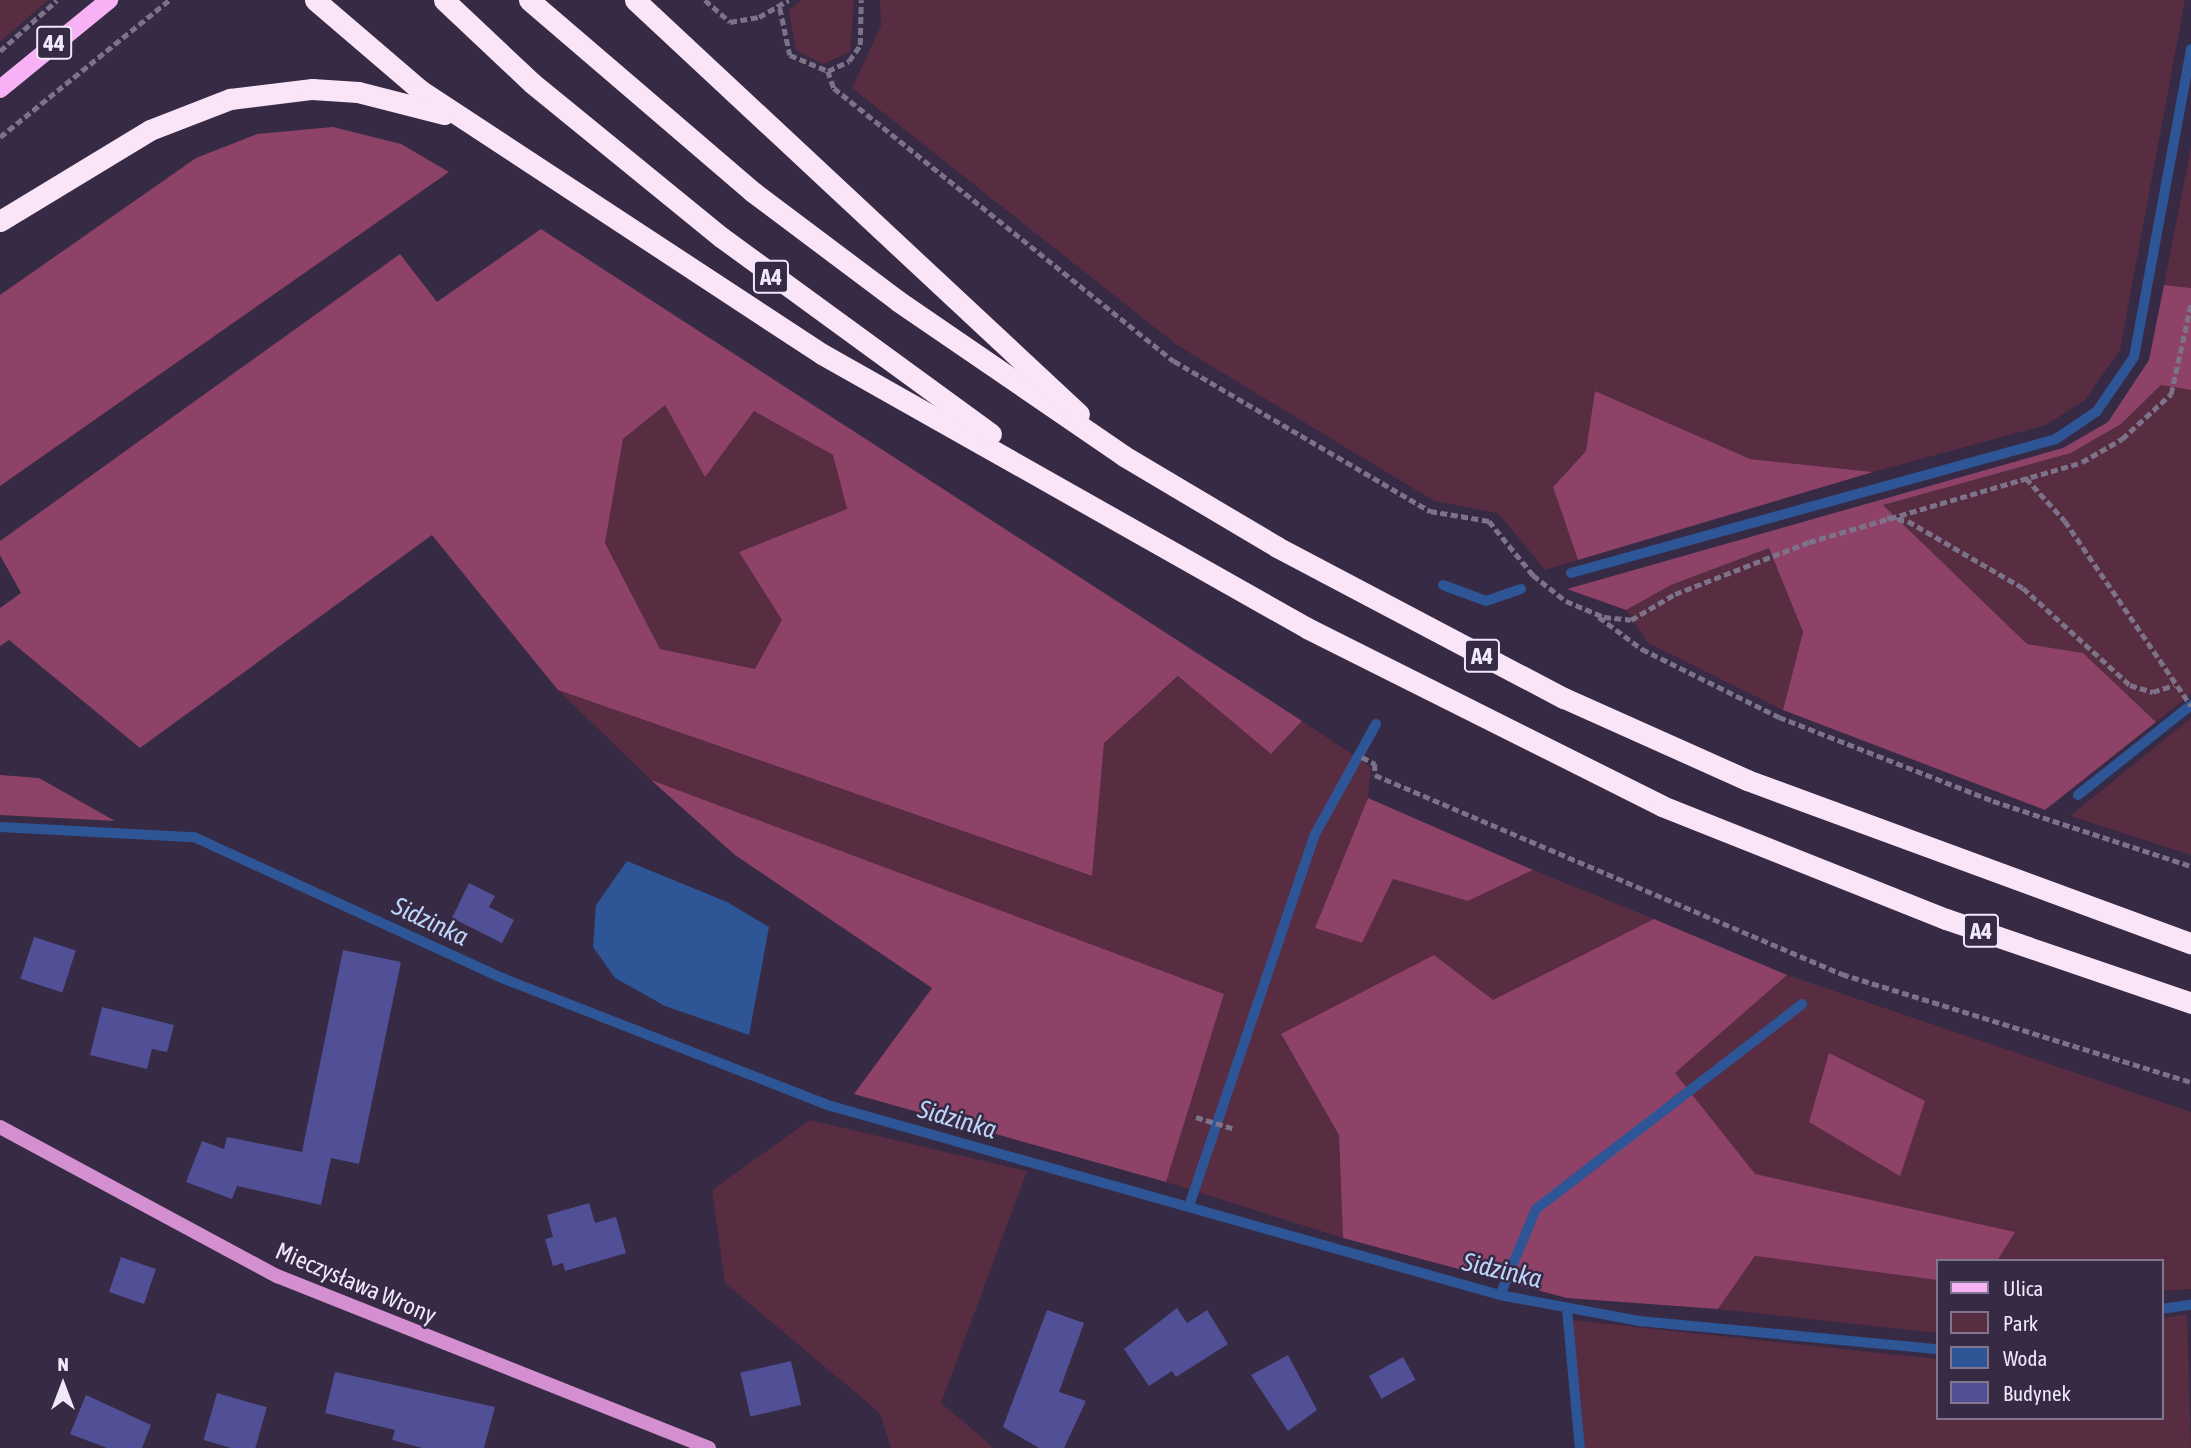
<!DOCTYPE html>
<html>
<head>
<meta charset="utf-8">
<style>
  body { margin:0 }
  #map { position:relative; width:2191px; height:1448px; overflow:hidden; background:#362a44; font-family:"Asap Condensed",sans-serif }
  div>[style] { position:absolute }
  .green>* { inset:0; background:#582c41 }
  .forest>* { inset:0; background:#8f4268 }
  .water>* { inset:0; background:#2e5595 }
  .stream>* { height:10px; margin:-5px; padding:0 5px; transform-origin:5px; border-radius:5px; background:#2e5595 }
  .building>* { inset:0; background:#514f96; transform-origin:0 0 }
  .path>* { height:4.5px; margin-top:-2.25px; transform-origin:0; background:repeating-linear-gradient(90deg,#7c7289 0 7px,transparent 0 10.5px) }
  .secondary>* { height:14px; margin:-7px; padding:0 7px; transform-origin:7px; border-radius:7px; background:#d38fd0 }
  .primary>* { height:18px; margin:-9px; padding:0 9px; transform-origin:9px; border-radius:9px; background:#f7b1f4 }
  .highway>* { height:21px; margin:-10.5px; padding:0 10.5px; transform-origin:10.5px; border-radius:10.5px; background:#fae4f8 }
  span { translate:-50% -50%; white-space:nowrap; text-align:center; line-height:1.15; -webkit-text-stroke:5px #362a44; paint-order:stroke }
  .shield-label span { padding:2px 5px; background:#362a44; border:2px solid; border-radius:5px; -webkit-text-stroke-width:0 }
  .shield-label { font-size:23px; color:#f0e9fa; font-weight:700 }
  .street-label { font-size:24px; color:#f0e9fa }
  .water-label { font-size:26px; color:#bdd4f9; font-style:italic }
  .legend { position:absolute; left:1936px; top:1259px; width:228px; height:161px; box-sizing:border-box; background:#362a44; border:2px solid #80768d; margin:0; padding:9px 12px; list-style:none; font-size:21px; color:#f0e9fa }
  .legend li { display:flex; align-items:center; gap:14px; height:35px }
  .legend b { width:35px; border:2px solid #80768d }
  .north { position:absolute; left:28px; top:1350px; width:70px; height:70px; -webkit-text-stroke:5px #362a44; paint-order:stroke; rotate:0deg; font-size:19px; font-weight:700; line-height:28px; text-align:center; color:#f0e9fa }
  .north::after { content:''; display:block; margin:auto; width:24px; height:32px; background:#f0e9fa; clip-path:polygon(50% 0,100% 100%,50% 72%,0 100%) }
</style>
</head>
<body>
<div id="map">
  <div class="green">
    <div style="clip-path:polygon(0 0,48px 0,0 42px)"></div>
    <div style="clip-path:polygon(802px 0,854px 0,850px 52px,823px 64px,796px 50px,789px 10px)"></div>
    <div style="clip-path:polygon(880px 0,2185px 0,2120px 350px,2085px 400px,2046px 425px,1873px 472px,1750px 459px,1595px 391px,1586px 451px,1553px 487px,1578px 560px,1545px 570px,1498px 513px,1434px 501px,1177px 345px,852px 88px,881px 26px)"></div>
    <div style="clip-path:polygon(2191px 147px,2191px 288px,2164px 285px)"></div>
    <div style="clip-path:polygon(2161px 385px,2191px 390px,2191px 694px,2156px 722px,2083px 653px,2027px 644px,1883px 505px,2071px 453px,2121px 424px)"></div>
    <div style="clip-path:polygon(665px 404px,705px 476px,754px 411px,833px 455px,847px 509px,739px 552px,783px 620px,755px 669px,660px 649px,605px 543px,623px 439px)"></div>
    <div style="clip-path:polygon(1769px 548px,1803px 632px,1783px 710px,1648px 643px,1626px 610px,1671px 585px)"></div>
    <div style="clip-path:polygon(1179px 676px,1271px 754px,1302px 721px,1371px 767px,1368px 798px,1315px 928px,1362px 943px,1393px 879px,1468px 901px,1533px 870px,1654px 919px,1493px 1000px,1281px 1035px,1339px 1135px,1343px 1238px,1166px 1182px,1224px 994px,651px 780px,558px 690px,1091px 876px,1104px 742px)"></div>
    <div style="clip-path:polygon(2191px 718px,2191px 855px,2070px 816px)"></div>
    <div style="clip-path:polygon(1787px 975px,2191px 1112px,2191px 1289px,2161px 1291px,2161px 1261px,1997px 1261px,2014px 1232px,1755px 1175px,1675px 1073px)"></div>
    <div style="clip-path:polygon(810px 1120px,1027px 1171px,941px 1403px,994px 1448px,891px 1448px,880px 1413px,725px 1283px,712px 1190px)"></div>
    <div style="clip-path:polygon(1755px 1256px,1937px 1280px,1937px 1333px,1718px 1309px)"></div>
    <div style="clip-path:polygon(2187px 1314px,2191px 1448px,1584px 1448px,1570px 1320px,1937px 1359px,1937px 1418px,2161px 1418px,2161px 1319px)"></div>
  </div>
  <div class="forest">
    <div style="clip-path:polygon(333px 127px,401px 144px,449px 172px,0 486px,0 295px,196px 158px,257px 134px)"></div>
    <div style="clip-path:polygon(evenodd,541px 229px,1302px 721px,1271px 754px,1178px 676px,1104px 743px,1092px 876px,558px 690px,432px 535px,140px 748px,9px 640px,0 646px,0 608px,21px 593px,0 555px,0 541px,400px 254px,437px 302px,541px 229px,665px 405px,705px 477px,754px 411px,833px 455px,847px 509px,739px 552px,782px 620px,755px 669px,660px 649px,605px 543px,623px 439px,665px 405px)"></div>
    <div style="clip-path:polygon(2164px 285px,2191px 288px,2191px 390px,2161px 385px,2121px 424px,2071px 453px,1883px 505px,2027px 644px,2083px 653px,2156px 722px,2045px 810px,1783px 710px,1803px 632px,1769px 548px,1671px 585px,1626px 610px,1567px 589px,2063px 448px,2108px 422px,2149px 360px)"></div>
    <div style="clip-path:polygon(1595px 391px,1750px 459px,1873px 472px,1578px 560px,1553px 487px,1586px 451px)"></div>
    <div style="clip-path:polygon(0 775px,39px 778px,115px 821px,0 815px)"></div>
    <div style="clip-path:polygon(651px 780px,1224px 994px,1166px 1182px,854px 1094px,932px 988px,735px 855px)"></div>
    <div style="clip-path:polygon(1368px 798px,1533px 870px,1468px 901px,1393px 879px,1362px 943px,1315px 928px)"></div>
    <div style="clip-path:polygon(1654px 919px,1787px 975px,1675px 1073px,1755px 1174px,2015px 1232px,1997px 1261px,1937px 1261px,1937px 1280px,1755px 1256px,1718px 1309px,1567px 1298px,1343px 1238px,1339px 1135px,1281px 1034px,1434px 955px,1493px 1000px)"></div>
    <div style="clip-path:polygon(1829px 1053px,1925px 1101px,1900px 1176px,1809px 1122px)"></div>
  </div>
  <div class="water">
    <div style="clip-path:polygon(627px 861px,727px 902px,769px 927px,749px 1035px,665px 1006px,615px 978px,593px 947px,596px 905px)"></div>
  </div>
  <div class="stream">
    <div style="left:1571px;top:573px;width:503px;rotate:-15.44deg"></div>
    <div style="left:2056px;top:439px;width:50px;rotate:-34.3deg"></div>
    <div style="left:2097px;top:411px;width:65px;rotate:-55.6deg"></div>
    <div style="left:2134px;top:357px;width:313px;rotate:-79.5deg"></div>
    <div style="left:1443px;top:585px;width:46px;rotate:20.4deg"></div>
    <div style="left:1486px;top:601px;width:37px;rotate:-19deg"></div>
    <div style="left:2078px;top:795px;width:144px;rotate:-38.5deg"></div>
    <div style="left:0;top:827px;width:194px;rotate:3deg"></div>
    <div style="left:194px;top:837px;width:339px;rotate:24.6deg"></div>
    <div style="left:502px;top:978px;width:353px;rotate:21.3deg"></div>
    <div style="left:831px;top:1106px;width:695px;rotate:15.78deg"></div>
    <div style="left:1500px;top:1295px;width:141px;rotate:10.6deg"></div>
    <div style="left:1639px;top:1321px;width:299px;rotate:5.4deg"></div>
    <div style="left:1189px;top:1206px;width:391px;rotate:-71.3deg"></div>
    <div style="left:1314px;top:836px;width:128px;rotate:-61deg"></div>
    <div style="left:1500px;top:1295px;width:93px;rotate:-67.3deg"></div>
    <div style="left:1536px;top:1209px;width:336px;rotate:-37.6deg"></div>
    <div style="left:1567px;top:1309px;width:140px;rotate:84.7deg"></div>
    <div style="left:2161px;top:1309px;width:30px;rotate:-8deg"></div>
  </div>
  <div class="building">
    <div style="clip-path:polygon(469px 883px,495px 896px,489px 907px,514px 920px,502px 943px,452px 918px)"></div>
    <div style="left:34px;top:937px;width:44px;height:44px;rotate:18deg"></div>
    <div style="clip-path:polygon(343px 950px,401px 962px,359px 1164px,331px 1158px,321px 1205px,237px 1186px,232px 1199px,186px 1182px,202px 1141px,224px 1149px,227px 1137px,302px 1152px)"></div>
    <div style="clip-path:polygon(102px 1007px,174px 1025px,167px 1052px,152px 1049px,147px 1069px,90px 1055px)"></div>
    <div style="clip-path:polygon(589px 1203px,595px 1223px,616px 1217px,626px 1253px,565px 1271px,563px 1263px,553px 1266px,545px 1239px,553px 1237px,547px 1215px)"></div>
    <div style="left:121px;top:1257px;width:37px;height:37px;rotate:19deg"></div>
    <div style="clip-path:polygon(1177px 1308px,1187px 1323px,1207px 1310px,1228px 1344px,1176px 1377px,1172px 1371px,1149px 1386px,1124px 1349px)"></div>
    <div style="clip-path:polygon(1047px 1310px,1084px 1323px,1059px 1392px,1086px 1401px,1064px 1448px,1039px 1448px,1003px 1427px)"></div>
    <div style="clip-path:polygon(1288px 1355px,1317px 1410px,1288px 1431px,1251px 1375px)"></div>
    <div style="left:1403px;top:1357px;width:26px;height:39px;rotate:61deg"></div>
    <div style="left:791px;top:1361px;width:45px;height:52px;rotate:77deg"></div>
    <div style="clip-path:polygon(335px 1372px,495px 1407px,484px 1448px,422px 1448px,392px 1440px,395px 1430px,325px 1413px)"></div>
    <div style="left:217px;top:1393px;width:52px;height:49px;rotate:16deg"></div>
    <div style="clip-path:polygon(86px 1395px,151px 1425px,142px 1448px,107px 1448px,70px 1434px)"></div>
  </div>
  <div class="path">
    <div style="left:705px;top:0;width:33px;rotate:41deg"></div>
    <div style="left:730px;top:22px;width:29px;rotate:-10deg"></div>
    <div style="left:759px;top:17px;width:34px;rotate:-30deg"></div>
    <div style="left:780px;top:8px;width:48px;rotate:78deg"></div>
    <div style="left:790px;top:55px;width:41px;rotate:22.8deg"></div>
    <div style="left:828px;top:71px;width:23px;rotate:-25deg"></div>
    <div style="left:849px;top:61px;width:19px;rotate:-55deg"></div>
    <div style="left:860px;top:45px;width:45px;rotate:-88.7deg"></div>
    <div style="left:0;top:51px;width:76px;rotate:-41.8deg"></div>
    <div style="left:828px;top:71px;width:18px;rotate:71deg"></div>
    <div style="left:834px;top:88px;width:436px;rotate:38.8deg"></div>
    <div style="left:1174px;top:361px;width:297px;rotate:30.4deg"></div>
    <div style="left:1430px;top:511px;width:60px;rotate:9.6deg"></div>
    <div style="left:1489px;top:521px;width:70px;rotate:50.8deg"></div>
    <div style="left:1533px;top:575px;width:42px;rotate:38.2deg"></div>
    <div style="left:1566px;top:601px;width:41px;rotate:22.8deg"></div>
    <div style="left:1604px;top:617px;width:27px;rotate:6deg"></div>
    <div style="left:1631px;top:620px;width:51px;rotate:-30.6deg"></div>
    <div style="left:1675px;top:594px;width:144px;rotate:-21.2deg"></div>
    <div style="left:1809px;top:542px;width:284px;rotate:-16.3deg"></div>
    <div style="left:2082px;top:462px;width:46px;rotate:-29.9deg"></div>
    <div style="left:2122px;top:439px;width:67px;rotate:-42.6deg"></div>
    <div style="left:2171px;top:394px;width:93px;rotate:-77.6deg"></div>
    <div style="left:0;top:137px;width:218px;rotate:-39deg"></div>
    <div style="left:2026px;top:478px;width:58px;rotate:47.8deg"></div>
    <div style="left:2065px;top:521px;width:224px;rotate:55.7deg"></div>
    <div style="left:1887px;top:517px;width:21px;rotate:11deg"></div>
    <div style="left:1908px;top:521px;width:133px;rotate:30.2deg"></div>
    <div style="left:2023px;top:588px;width:144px;rotate:42.2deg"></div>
    <div style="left:2130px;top:685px;width:24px;rotate:17deg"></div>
    <div style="left:2153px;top:692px;width:22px;rotate:-18deg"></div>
    <div style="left:1599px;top:617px;width:54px;rotate:36.7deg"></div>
    <div style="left:1642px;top:649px;width:153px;rotate:26.4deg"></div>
    <div style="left:1779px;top:717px;width:230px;rotate:21.4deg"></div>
    <div style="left:1993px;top:801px;width:208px;rotate:18.2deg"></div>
    <div style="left:1362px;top:757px;width:15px;rotate:28deg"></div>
    <div style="left:1375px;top:764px;width:11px;rotate:90deg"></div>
    <div style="left:1375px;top:775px;width:508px;rotate:23.08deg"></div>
    <div style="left:1842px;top:974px;width:365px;rotate:17.2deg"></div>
    <div style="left:1196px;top:1117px;width:38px;rotate:17deg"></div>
  </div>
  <div class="secondary">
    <div style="left:0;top:1127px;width:315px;rotate:28.3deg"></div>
    <div style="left:277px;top:1276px;width:465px;rotate:21.7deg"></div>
  </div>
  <div class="primary">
    <div style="left:0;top:89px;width:141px;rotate:-39.2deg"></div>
  </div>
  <div class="highway">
    <div style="left:315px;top:0;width:138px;rotate:40.6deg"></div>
    <div style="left:420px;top:90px;width:481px;rotate:33.3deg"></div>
    <div style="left:822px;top:354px;width:557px;rotate:29.46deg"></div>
    <div style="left:1307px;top:628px;width:397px;rotate:26.6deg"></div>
    <div style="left:1662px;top:806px;width:306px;rotate:21.7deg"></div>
    <div style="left:1946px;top:919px;width:259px;rotate:18.9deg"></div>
    <div style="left:444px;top:0;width:121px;rotate:43.3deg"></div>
    <div style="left:532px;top:83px;width:244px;rotate:39.2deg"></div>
    <div style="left:721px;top:237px;width:334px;rotate:36.1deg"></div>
    <div style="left:529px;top:0;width:295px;rotate:40.6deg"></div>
    <div style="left:753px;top:192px;width:181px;rotate:36.9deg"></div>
    <div style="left:898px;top:301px;width:274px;rotate:34.4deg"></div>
    <div style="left:1124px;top:456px;width:178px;rotate:30.7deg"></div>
    <div style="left:1277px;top:547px;width:324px;rotate:27.8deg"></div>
    <div style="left:1564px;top:698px;width:201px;rotate:24.1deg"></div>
    <div style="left:1747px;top:780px;width:473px;rotate:20.2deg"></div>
    <div style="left:635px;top:0;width:607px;rotate:43deg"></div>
    <div style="left:0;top:221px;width:175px;rotate:-31.2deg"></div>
    <div style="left:150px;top:130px;width:86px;rotate:-21.2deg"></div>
    <div style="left:230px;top:99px;width:83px;rotate:-7deg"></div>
    <div style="left:312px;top:89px;width:46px;rotate:3.7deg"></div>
    <div style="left:358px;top:92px;width:89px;rotate:14.3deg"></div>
  </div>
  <div class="shield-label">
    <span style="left:54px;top:43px">44</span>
    <span style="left:771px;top:277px">A4</span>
    <span style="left:1482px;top:656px">A4</span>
    <span style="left:1981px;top:931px">A4</span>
  </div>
  <div class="street-label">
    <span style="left:356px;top:1283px;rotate:23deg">Mieczysława Wrony</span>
  </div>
  <div class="water-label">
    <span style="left:430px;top:922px;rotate:25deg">Sidzinka</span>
    <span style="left:957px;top:1120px;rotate:16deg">Sidzinka</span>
    <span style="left:1502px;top:1271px;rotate:13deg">Sidzinka</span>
  </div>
  <ul class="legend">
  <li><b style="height:9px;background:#f7b1f4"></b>Ulica</li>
  <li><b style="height:19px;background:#582c41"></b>Park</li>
  <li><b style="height:19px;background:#2e5595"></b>Woda</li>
  <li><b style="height:19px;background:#514f96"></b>Budynek</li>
  </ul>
  <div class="north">N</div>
</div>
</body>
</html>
